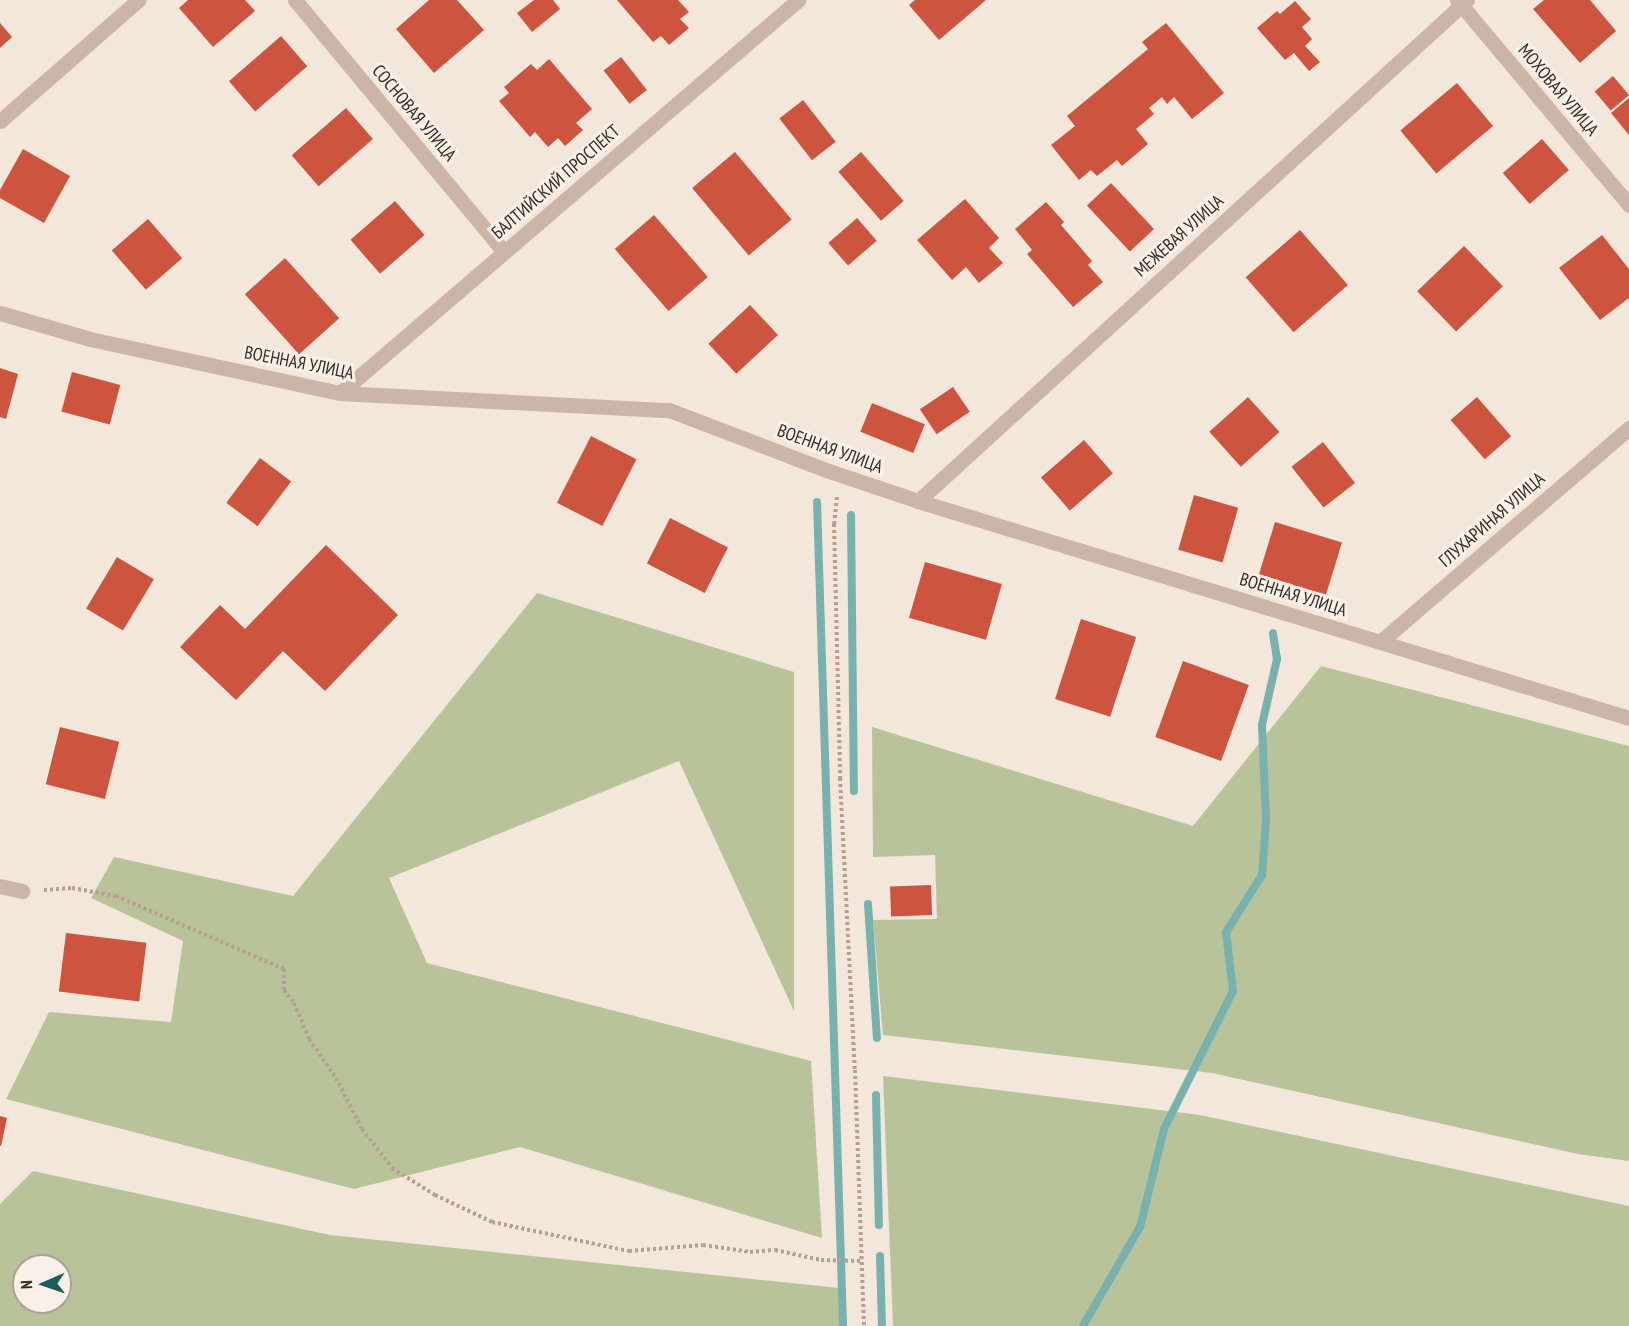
<!DOCTYPE html>
<html>
<head>
<meta charset="utf-8">
<style>
  body { margin:0 }
  #map { position:relative; width:1629px; height:1326px; overflow:hidden; background:#f3e6db; font-family:"PT Sans Narrow",sans-serif }
  div>[style] { position:absolute }
  .green>* { inset:0; background:#b9c39a }
  .stream>* { height:8px; margin:-4px; padding:0 4px; transform-origin:4px; border-radius:4px; background:#78b2af }
  .building>* { inset:0; background:#cd553f; transform-origin:0 0 }
  .path>* { height:4px; margin-top:-2px; transform-origin:0; background:repeating-linear-gradient(90deg,#b89e90 0 3px,transparent 0 6px) }
  .street>* { height:15px; margin:-7.5px; padding:0 7.5px; transform-origin:7.5px; border-radius:7.5px; background:#ccb4a6 }
  span { translate:-50% -50%; white-space:nowrap; text-align:center; line-height:1.15; -webkit-text-stroke:6px #faf0e7; paint-order:stroke }
  .street-label { font-size:18px; color:#382b27 }
  .north { position:absolute; left:12px; top:1254px; width:60px; height:60px; box-sizing:border-box; background:#faf0e7; border:2px solid #aca19a; border-radius:50%; rotate:268deg; font-size:16px; font-weight:700; line-height:24px; text-align:center; color:#382b27 }
  .north::after { content:''; display:block; margin:auto; width:21px; height:27px; background:#1a5c5a; clip-path:polygon(50% 0,100% 100%,50% 72%,0 100%) }
</style>
</head>
<body>
<div id="map">
  <div class="green">
    <div style="clip-path:polygon(537px 593px,794px 672px,794px 1011px,679px 761px,389px 878px,427px 963px,811px 1061px,822px 1238px,520px 1147px,354px 1189px,6px 1099px,49px 1012px,171px 1022px,183px 941px,91px 898px,114px 857px,293px 896px)"></div>
    <div style="clip-path:polygon(1321px 666px,1629px 746px,1629px 1161px,1578px 1154px,1212px 1073px,883px 1035px,873px 920px,937px 919px,935px 855px,873px 857px,872px 727px,1193px 826px)"></div>
    <div style="clip-path:polygon(883px 1076px,1200px 1115px,1629px 1206px,1629px 1326px,893px 1326px)"></div>
    <div style="clip-path:polygon(evenodd,33px 1171px,330px 1235px,839px 1288px,839px 1326px,0 1326px,0 1204px,33px 1171px,24px 1266px,60px 1266px,60px 1302px,24px 1302px,24px 1266px)"></div>
  </div>
  <div class="stream">
    <div style="left:817px;top:502px;width:824px;rotate:88.19deg"></div>
    <div style="left:851px;top:515px;width:276px;rotate:89.4deg"></div>
    <div style="left:868px;top:904px;width:134px;rotate:86.2deg"></div>
    <div style="left:876px;top:1095px;width:130px;rotate:88.7deg"></div>
    <div style="left:880px;top:1256px;width:70px;rotate:88.4deg"></div>
    <div style="left:1083px;top:1326px;width:114px;rotate:-60.1deg"></div>
    <div style="left:1140px;top:1227px;width:101px;rotate:-76.2deg"></div>
    <div style="left:1164px;top:1129px;width:154px;rotate:-63.4deg"></div>
    <div style="left:1233px;top:991px;width:59px;rotate:-96.8deg"></div>
    <div style="left:1226px;top:932px;width:67px;rotate:-57.7deg"></div>
    <div style="left:1262px;top:875px;width:54px;rotate:-85.8deg"></div>
    <div style="left:1266px;top:821px;width:96px;rotate:-92.4deg"></div>
    <div style="left:1262px;top:725px;width:68px;rotate:-77.2deg"></div>
    <div style="left:1277px;top:659px;width:26px;rotate:-99deg"></div>
  </div>
  <div class="building">
    <div style="clip-path:polygon(188px 0,245px 0,255px 11px,213px 47px,179px 8px)"></div>
    <div style="clip-path:polygon(429px 0,457px 0,484px 30px,434px 73px,396px 29px)"></div>
    <div style="clip-path:polygon(534px 0,553px 0,560px 9px,532px 32px,517px 13px)"></div>
    <div style="clip-path:polygon(617px 0,678px 0,689px 12px,680px 19px,689px 28px,669px 45px,661px 36px,653px 42px)"></div>
    <div style="clip-path:polygon(915px 0,986px 0,939px 40px,909px 5px)"></div>
    <div style="clip-path:polygon(1544px 0,1590px 0,1616px 31px,1580px 63px,1533px 9px)"></div>
    <div style="clip-path:polygon(1295px 1px,1311px 19px,1302px 27px,1312px 39px,1305px 46px,1320px 62px,1309px 71px,1294px 53px,1285px 60px,1257px 28px,1277px 11px,1280px 14px)"></div>
    <div style="clip-path:polygon(0 23px,12px 37px,0 48px)"></div>
    <div style="clip-path:polygon(1166px 23px,1224px 93px,1192px 119px,1174px 97px,1167px 104px,1162px 97px,1149px 108px,1154px 114px,1136px 129px,1148px 144px,1122px 166px,1117px 160px,1097px 176px,1091px 170px,1079px 180px,1051px 145px,1075px 126px,1067px 116px,1148px 49px,1142px 42px)"></div>
    <div style="left:281px;top:36px;width:40px;height:69px;rotate:49deg"></div>
    <div style="left:621px;top:57px;width:42px;height:22px;rotate:52deg"></div>
    <div style="clip-path:polygon(549px 59px,592px 109px,576px 123px,583px 130px,565px 146px,558px 138px,548px 147px,535px 132px,530px 137px,499px 101px,509px 93px,504px 87px,531px 64px,537px 70px)"></div>
    <div style="left:1613px;top:76px;width:25px;height:24px;rotate:50deg"></div>
    <div style="left:1457px;top:83px;width:56px;height:74px;rotate:50deg"></div>
    <div style="clip-path:polygon(1629px 98px,1629px 135px,1611px 113px)"></div>
    <div style="left:803px;top:100px;width:53px;height:30px;rotate:52deg"></div>
    <div style="left:346px;top:108px;width:41px;height:72px;rotate:49deg"></div>
    <div style="left:1542px;top:139px;width:41px;height:52px;rotate:49deg"></div>
    <div style="clip-path:polygon(23px 149px,70px 176px,44px 223px,0 198px,0 190px)"></div>
    <div style="left:735px;top:152px;width:88px;height:56px;rotate:50deg"></div>
    <div style="left:861px;top:152px;width:65px;height:30px;rotate:49deg"></div>
    <div style="left:1111px;top:183px;width:63px;height:33px;rotate:47deg"></div>
    <div style="clip-path:polygon(965px 199px,999px 238px,989px 248px,1003px 263px,979px 283px,966px 267px,952px 280px,917px 240px)"></div>
    <div style="left:395px;top:201px;width:45px;height:59px;rotate:49deg"></div>
    <div style="clip-path:polygon(1046px 202px,1064px 222px,1061px 225px,1092px 261px,1088px 265px,1103px 282px,1073px 307px,1027px 254px,1032px 250px,1015px 229px)"></div>
    <div style="left:654px;top:215px;width:82px;height:52px;rotate:49deg"></div>
    <div style="left:857px;top:218px;width:30px;height:38px;rotate:49deg"></div>
    <div style="left:148px;top:219px;width:52px;height:48px;rotate:49deg"></div>
    <div style="left:1300px;top:230px;width:73px;height:72px;rotate:49deg"></div>
    <div style="clip-path:polygon(1602px 235px,1629px 269px,1629px 298px,1600px 320px,1559px 268px)"></div>
    <div style="left:1464px;top:246px;width:56px;height:65px;rotate:46deg"></div>
    <div style="left:285px;top:258px;width:81px;height:54px;rotate:48deg"></div>
    <div style="left:750px;top:305px;width:41px;height:57px;rotate:47deg"></div>
    <div style="clip-path:polygon(0 368px,18px 374px,6px 419px,0 417px)"></div>
    <div style="left:72px;top:372px;width:50px;height:41px;rotate:15deg"></div>
    <div style="left:953px;top:387px;width:30px;height:40px;rotate:56deg"></div>
    <div style="left:1248px;top:397px;width:47px;height:52px;rotate:48deg"></div>
    <div style="left:1477px;top:397px;width:52px;height:35px;rotate:49deg"></div>
    <div style="left:872px;top:403px;width:57px;height:31px;rotate:22deg"></div>
    <div style="left:591px;top:436px;width:51px;height:75px;rotate:27deg"></div>
    <div style="left:1084px;top:440px;width:44px;height:57px;rotate:49deg"></div>
    <div style="left:1323px;top:442px;width:52px;height:40px;rotate:52deg"></div>
    <div style="left:260px;top:458px;width:39px;height:56px;rotate:37deg"></div>
    <div style="left:1194px;top:495px;width:46px;height:57px;rotate:16deg"></div>
    <div style="left:670px;top:518px;width:65px;height:51px;rotate:27deg"></div>
    <div style="left:1275px;top:522px;width:70px;height:55px;rotate:17deg"></div>
    <div style="clip-path:polygon(326px 545px,398px 615px,325px 691px,283px 651px,236px 700px,180px 647px,220px 605px,245px 629px)"></div>
    <div style="left:117px;top:557px;width:43px;height:60px;rotate:31deg"></div>
    <div style="left:925px;top:562px;width:80px;height:58px;rotate:16deg"></div>
    <div style="left:1081px;top:619px;width:58px;height:84px;rotate:18deg"></div>
    <div style="left:1183px;top:661px;width:70px;height:81px;rotate:20deg"></div>
    <div style="left:60px;top:727px;width:61px;height:59px;rotate:14deg"></div>
    <div style="left:931px;top:885px;width:30px;height:41px;rotate:88deg"></div>
    <div style="left:66px;top:933px;width:81px;height:59px;rotate:7deg"></div>
    <div style="clip-path:polygon(0 1116px,7px 1118px,1px 1146px,0 1146px)"></div>
  </div>
  <div class="path">
    <div style="left:837px;top:497px;width:27px;rotate:96deg"></div>
    <div style="left:834px;top:524px;width:254px;rotate:88.6deg"></div>
    <div style="left:840px;top:778px;width:292px;rotate:87.1deg"></div>
    <div style="left:855px;top:1070px;width:256px;rotate:88deg"></div>
    <div style="left:44px;top:890px;width:28px;rotate:-4deg"></div>
    <div style="left:72px;top:888px;width:45px;rotate:10.3deg"></div>
    <div style="left:116px;top:896px;width:183px;rotate:23.5deg"></div>
    <div style="left:284px;top:969px;width:21px;rotate:90deg"></div>
    <div style="left:284px;top:990px;width:16px;rotate:52deg"></div>
    <div style="left:294px;top:1003px;width:39px;rotate:67deg"></div>
    <div style="left:309px;top:1039px;width:47px;rotate:55.3deg"></div>
    <div style="left:336px;top:1078px;width:57px;rotate:63deg"></div>
    <div style="left:362px;top:1129px;width:49px;rotate:52.4deg"></div>
    <div style="left:392px;top:1168px;width:51px;rotate:32.1deg"></div>
    <div style="left:435px;top:1195px;width:63px;rotate:25.3deg"></div>
    <div style="left:492px;top:1222px;width:140px;rotate:12deg"></div>
    <div style="left:629px;top:1251px;width:74px;rotate:-4.6deg"></div>
    <div style="left:703px;top:1245px;width:48px;rotate:8.5deg"></div>
    <div style="left:750px;top:1252px;width:25px;rotate:-5deg"></div>
    <div style="left:775px;top:1250px;width:47px;rotate:12.3deg"></div>
    <div style="left:821px;top:1260px;width:41px;rotate:1.4deg"></div>
  </div>
  <div class="street">
    <div style="left:295px;top:0;width:327px;rotate:50.3deg"></div>
    <div style="left:1457px;top:0;width:268px;rotate:50deg"></div>
    <div style="left:0;top:121px;width:184px;rotate:-41.2deg"></div>
    <div style="left:0;top:313px;width:94px;rotate:16.1deg"></div>
    <div style="left:90px;top:339px;width:256px;rotate:12.2deg"></div>
    <div style="left:340px;top:393px;width:329px;rotate:3deg"></div>
    <div style="left:669px;top:410px;width:168px;rotate:20.9deg"></div>
    <div style="left:826px;top:470px;width:97px;rotate:18.6deg"></div>
    <div style="left:918px;top:501px;width:743px;rotate:16.97deg"></div>
    <div style="left:340px;top:393px;width:604px;rotate:-40.63deg"></div>
    <div style="left:918px;top:501px;width:743px;rotate:-42.38deg"></div>
    <div style="left:1380px;top:642px;width:328px;rotate:-40.7deg"></div>
    <div style="left:0;top:886px;width:23px;rotate:13deg"></div>
  </div>
  <div class="street-label">
    <span style="left:1558px;top:90px;rotate:50deg">МОХОВАЯ УЛИЦА</span>
    <span style="left:414px;top:113px;rotate:50deg">СОСНОВАЯ УЛИЦА</span>
    <span style="left:556px;top:182px;rotate:-41deg">БАЛТИЙСКИЙ ПРОСПЕКТ</span>
    <span style="left:1179px;top:236px;rotate:-42deg">МЕЖЕВАЯ УЛИЦА</span>
    <span style="left:299px;top:363px;rotate:11deg">ВОЕННАЯ УЛИЦА</span>
    <span style="left:830px;top:449px;rotate:20deg">ВОЕННАЯ УЛИЦА</span>
    <span style="left:1492px;top:520px;rotate:-41deg">ГЛУХАРИНАЯ УЛИЦА</span>
    <span style="left:1293px;top:595px;rotate:17deg">ВОЕННАЯ УЛИЦА</span>
  </div>
  <div class="north">N</div>
</div>
</body>
</html>
